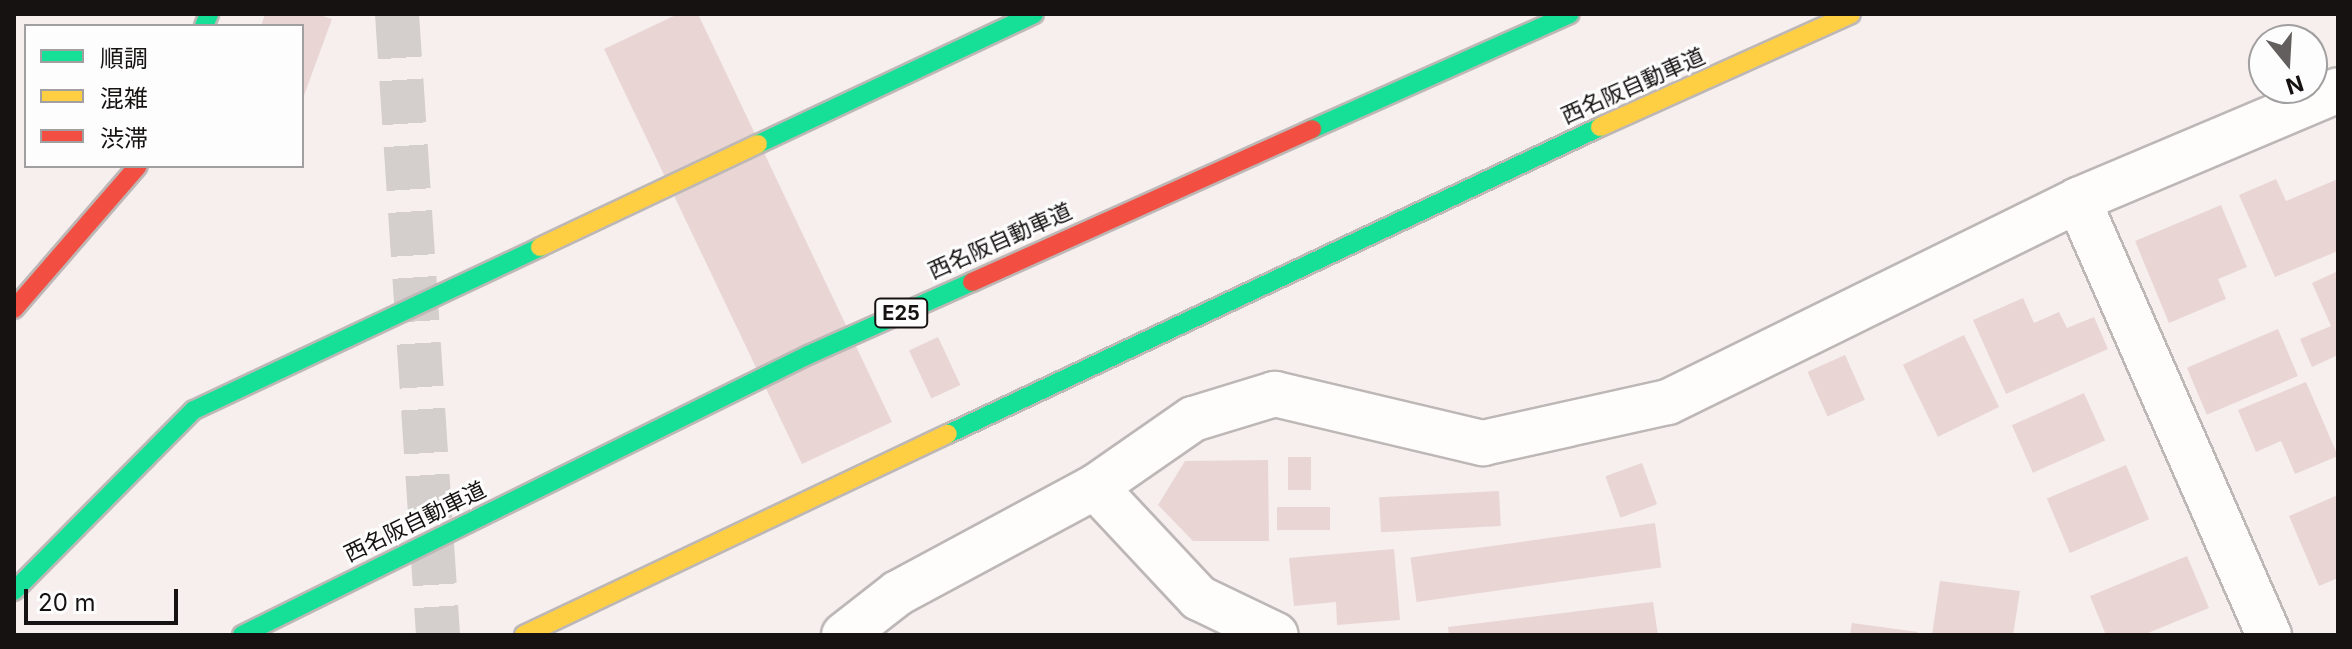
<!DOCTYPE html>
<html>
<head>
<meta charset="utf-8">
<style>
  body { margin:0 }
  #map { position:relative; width:2352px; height:649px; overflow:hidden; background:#f6efee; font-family:Inter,"Noto Sans JP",sans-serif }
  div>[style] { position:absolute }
  .building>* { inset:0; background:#e9d6d4; transform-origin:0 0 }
  .street-tunnel>* { height:44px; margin-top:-22px; transform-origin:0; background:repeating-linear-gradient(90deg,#d4cecd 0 44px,transparent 0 66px) }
  .roads { filter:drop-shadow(2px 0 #bdb7b6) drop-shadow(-2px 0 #bdb7b6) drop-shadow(0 2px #bdb7b6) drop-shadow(0 -2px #bdb7b6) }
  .street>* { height:44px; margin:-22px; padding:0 22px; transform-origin:22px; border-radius:22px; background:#fefdfc }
  .fast>* { height:18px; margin:-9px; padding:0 9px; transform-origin:9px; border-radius:9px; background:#16e098 }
  .slow>* { height:18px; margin:-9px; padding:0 9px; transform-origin:9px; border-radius:9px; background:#ffcf43 }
  .jam>* { height:18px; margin:-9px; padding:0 9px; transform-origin:9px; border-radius:9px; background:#f24e42 }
  span { translate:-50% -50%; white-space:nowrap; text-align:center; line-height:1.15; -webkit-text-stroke:6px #fdfdfd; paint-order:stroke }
  .shield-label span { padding:2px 6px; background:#fdfdfd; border:2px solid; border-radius:6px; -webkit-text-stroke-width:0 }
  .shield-label { font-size:20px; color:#161212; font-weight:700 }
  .street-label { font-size:22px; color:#161212 }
  .frame { position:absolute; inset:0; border:16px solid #161212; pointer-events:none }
  .legend { position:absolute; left:24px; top:24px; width:280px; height:144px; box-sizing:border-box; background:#fdfdfd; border:2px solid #a19f9f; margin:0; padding:10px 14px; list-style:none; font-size:24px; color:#161212 }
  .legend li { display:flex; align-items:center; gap:16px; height:40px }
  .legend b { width:40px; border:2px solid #a19f9f }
  .north { position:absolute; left:2248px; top:24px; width:80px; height:80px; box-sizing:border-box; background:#fdfdfd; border:2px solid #a19f9f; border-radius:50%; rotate:162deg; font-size:22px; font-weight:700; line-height:32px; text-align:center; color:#161212 }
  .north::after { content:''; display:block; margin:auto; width:28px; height:36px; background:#645f5f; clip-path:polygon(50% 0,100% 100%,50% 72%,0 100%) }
  .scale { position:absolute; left:24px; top:589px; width:154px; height:36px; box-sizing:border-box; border:4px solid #161212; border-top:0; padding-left:10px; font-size:24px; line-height:28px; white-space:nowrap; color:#161212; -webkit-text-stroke:6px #fdfdfd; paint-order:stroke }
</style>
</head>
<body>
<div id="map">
  <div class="building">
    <div style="clip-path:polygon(265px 14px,317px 14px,332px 19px,302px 101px,302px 26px,261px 26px)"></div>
    <div style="clip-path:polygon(678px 14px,698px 14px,892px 422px,802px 464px,604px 49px)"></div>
    <div style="clip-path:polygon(2276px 179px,2286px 201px,2338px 179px,2338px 251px,2275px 277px,2239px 195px)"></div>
    <div style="clip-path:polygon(2221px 205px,2247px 267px,2218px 279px,2226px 299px,2169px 323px,2135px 241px)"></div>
    <div style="clip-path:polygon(2338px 271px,2338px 355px,2312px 367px,2300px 339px,2331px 326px,2312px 283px)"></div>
    <div style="clip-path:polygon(2023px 298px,2034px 323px,2059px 312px,2067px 328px,2094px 317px,2108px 349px,2006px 394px,1973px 320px)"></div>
    <div style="left:2278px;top:329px;width:51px;height:99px;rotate:67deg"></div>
    <div style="left:1964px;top:335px;width:80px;height:68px;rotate:64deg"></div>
    <div style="left:938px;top:337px;width:53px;height:32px;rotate:65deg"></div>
    <div style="left:1845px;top:355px;width:49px;height:41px;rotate:66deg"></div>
    <div style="clip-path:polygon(2306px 382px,2338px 456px,2295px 474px,2281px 441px,2256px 452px,2238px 410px)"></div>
    <div style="left:2084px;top:393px;width:52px;height:79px;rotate:66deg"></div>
    <div style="left:1288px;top:457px;width:23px;height:33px"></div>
    <div style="clip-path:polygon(1268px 460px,1269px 541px,1193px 541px,1158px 505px,1185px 461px)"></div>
    <div style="left:1642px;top:463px;width:44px;height:39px;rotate:70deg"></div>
    <div style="left:2126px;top:465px;width:59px;height:86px;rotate:67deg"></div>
    <div style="left:1499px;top:491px;width:35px;height:120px;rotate:87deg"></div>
    <div style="clip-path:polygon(2338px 495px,2338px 578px,2319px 586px,2289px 516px)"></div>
    <div style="left:1277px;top:507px;width:53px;height:23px"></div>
    <div style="left:1655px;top:523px;width:45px;height:247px;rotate:82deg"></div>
    <div style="clip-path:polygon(1394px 549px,1400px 620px,1337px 625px,1336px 602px,1294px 606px,1289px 558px)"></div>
    <div style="clip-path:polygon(2187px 556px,2209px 608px,2143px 635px,2106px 635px,2090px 596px)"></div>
    <div style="clip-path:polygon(1940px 581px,2020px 591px,2013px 635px,1932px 635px)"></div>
    <div style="clip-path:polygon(1653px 602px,1658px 635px,1449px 635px,1448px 627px)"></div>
    <div style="clip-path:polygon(1852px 623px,1918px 632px,1917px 635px,1850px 635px)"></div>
  </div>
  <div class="street-tunnel">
    <div style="left:397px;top:14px;width:622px;rotate:86.22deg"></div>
  </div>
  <div class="roads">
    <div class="street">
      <div style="left:2078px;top:200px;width:475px;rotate:66.3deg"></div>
      <div style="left:1095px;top:487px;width:152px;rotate:46.9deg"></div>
      <div style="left:1199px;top:598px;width:85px;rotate:25.7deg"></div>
      <div style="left:844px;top:635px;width:68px;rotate:-37.9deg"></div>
      <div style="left:898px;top:593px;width:224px;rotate:-28.3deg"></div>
      <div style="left:1095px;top:487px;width:119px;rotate:-34.8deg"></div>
      <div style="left:1193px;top:419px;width:86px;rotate:-17deg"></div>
      <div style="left:1275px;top:394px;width:214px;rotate:13.3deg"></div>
      <div style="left:1483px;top:443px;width:189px;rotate:-12.5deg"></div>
      <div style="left:1668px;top:402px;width:457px;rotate:-26.2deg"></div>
      <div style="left:2078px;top:200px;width:282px;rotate:-22.9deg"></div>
    </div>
    <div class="fast">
      <div style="left:204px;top:26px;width:13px;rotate:-67deg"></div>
      <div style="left:1312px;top:129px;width:282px;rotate:-24deg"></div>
      <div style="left:758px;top:144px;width:305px;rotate:-25.2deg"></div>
      <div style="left:948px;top:434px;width:721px;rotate:-25.21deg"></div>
      <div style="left:14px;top:591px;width:255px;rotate:-45.2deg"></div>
      <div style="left:194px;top:410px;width:382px;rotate:-25.2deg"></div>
      <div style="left:242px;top:635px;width:631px;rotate:-26.32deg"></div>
      <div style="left:808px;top:355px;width:180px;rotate:-24deg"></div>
    </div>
    <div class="slow">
      <div style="left:1600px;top:127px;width:275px;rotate:-24.2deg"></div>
      <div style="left:540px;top:247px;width:241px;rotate:-25.3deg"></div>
      <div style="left:524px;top:635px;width:469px;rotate:-25.4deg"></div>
    </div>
    <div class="jam">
      <div style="left:972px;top:282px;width:373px;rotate:-24.2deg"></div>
      <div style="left:14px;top:309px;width:189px;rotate:-49.1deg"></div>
    </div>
  </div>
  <div class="shield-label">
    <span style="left:901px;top:313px">E25</span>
  </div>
  <div class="street-label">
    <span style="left:1633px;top:86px;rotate:-24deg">西名阪自動車道</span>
    <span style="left:1000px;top:241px;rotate:-24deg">西名阪自動車道</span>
    <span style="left:415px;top:522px;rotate:-26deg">西名阪自動車道</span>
  </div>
  <div class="frame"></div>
  <ul class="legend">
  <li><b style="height:10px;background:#16e098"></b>順調</li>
  <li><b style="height:10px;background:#ffcf43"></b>混雑</li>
  <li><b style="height:10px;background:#f24e42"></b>渋滞</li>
  </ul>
  <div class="north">N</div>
  <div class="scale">20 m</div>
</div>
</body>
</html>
